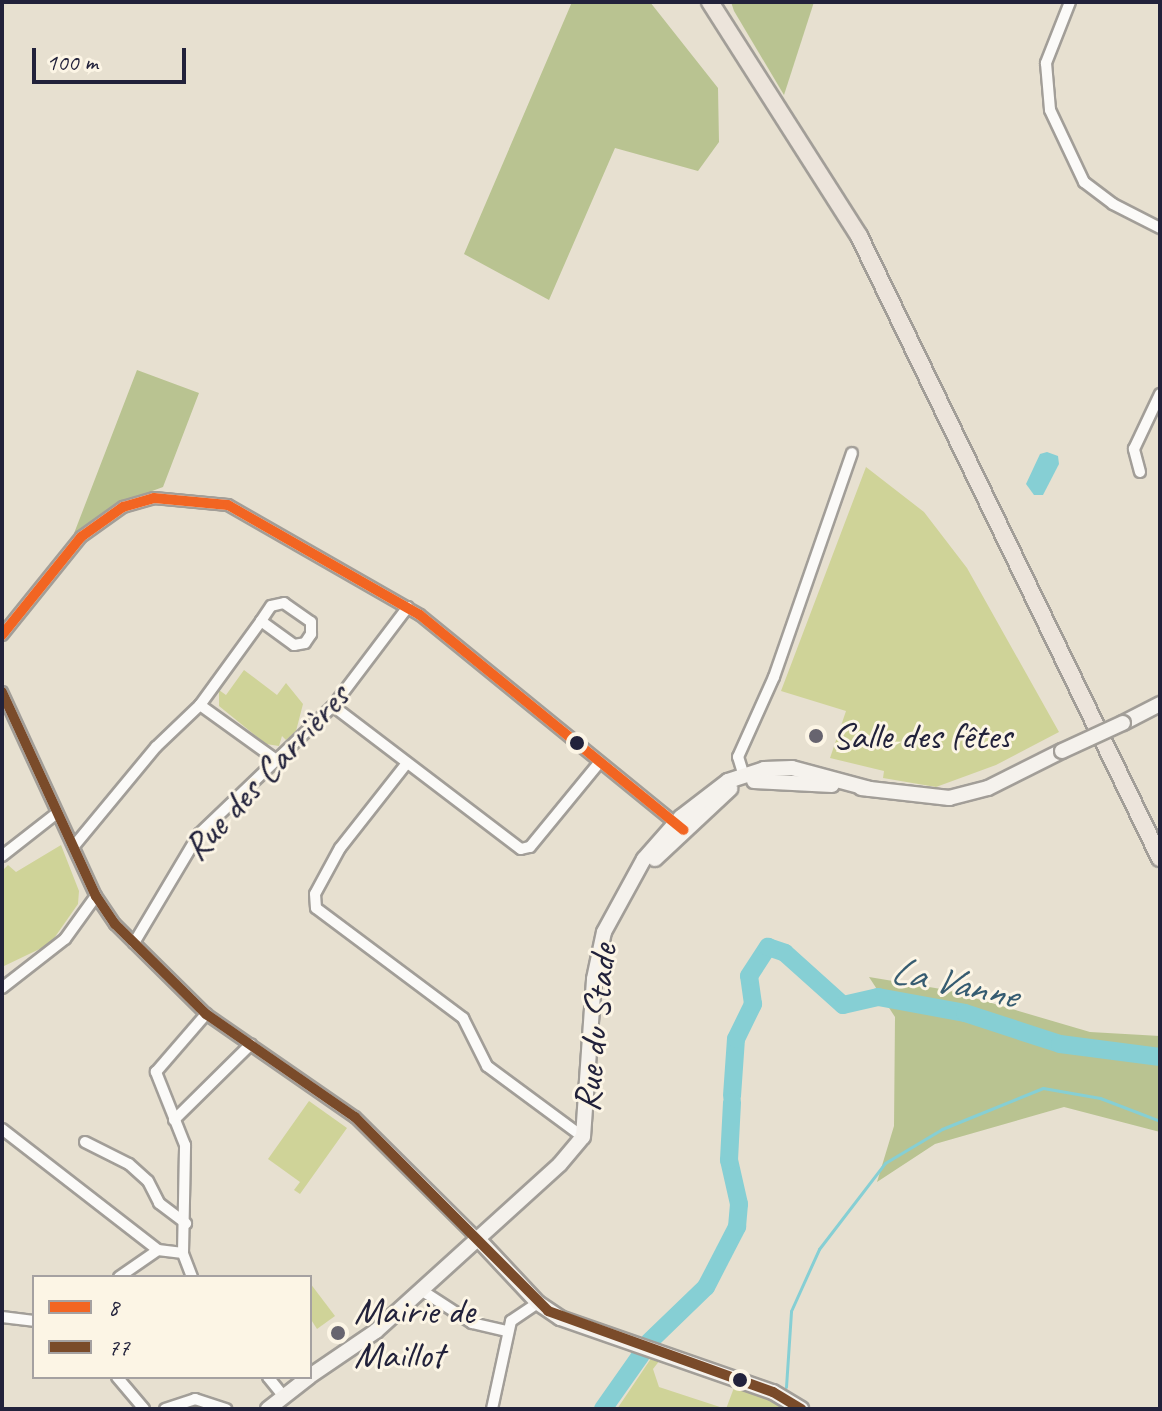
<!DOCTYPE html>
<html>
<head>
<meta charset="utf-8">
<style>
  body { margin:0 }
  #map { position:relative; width:1162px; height:1411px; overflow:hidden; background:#e7e0d0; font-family:Caveat,sans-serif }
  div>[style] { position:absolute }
  .green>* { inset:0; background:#cfd398 }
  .forest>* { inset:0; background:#b9c391 }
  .water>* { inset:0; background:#86cfd4 }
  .stream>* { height:3px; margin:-1.5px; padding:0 1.5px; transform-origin:1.5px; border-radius:1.5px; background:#86cfd4 }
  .river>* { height:18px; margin:-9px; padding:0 9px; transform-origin:9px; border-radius:9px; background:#86cfd4 }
  .roads { filter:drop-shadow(2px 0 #a29e98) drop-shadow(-2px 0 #a29e98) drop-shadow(0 2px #a29e98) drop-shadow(0 -2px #a29e98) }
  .street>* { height:10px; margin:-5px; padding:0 5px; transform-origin:5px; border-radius:5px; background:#fbfaf8 }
  .secondary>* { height:14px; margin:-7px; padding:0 7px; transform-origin:7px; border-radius:7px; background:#f5f2ed }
  .primary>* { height:16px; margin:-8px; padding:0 8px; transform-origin:8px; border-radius:8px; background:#ece4db }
  .bridges { filter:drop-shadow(2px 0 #a29e98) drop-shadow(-2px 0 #a29e98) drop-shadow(0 2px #a29e98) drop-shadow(0 -2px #a29e98) }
  .secondary-bridge>* { height:14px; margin:-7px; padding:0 7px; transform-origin:7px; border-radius:7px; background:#f5f2ed }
  .bus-1>* { height:10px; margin:-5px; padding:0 5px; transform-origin:5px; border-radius:5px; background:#f26522 }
  .bus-2>* { height:10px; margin:-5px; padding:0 5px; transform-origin:5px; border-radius:5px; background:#7a4b2a }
  .dots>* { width:22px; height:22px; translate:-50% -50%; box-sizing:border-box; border:4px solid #fcf5e5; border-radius:50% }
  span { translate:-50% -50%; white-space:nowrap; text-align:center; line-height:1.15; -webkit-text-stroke:6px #fcf5e5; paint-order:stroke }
  .poi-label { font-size:38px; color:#22223b }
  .left { translate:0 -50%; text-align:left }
  .street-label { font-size:38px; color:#22223b }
  .water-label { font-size:40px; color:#365c71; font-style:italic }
  .frame { position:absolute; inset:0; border:4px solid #22223b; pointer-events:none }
  .legend { position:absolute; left:32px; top:1275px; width:280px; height:104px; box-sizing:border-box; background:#fcf5e5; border:2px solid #a5a1a1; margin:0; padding:10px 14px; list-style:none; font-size:24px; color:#22223b }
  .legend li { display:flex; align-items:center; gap:16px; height:40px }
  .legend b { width:40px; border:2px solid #a5a1a1 }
  .scale { position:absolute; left:32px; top:48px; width:154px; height:36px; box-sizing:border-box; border:4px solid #22223b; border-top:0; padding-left:10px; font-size:24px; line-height:28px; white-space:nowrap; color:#22223b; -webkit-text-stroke:6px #fcf5e5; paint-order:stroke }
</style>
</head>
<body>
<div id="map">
  <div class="green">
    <div style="clip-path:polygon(866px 467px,924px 512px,967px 568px,1059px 732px,996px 765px,936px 787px,883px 778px,884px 771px,830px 758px,846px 711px,781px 691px)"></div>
    <div style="clip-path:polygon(244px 670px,277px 695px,286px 683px,303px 704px,296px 731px,286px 740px,282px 736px,279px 746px,266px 744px,219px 706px,219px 690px,226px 695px)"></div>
    <div style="clip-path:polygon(61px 845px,79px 891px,78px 904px,50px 944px,2px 967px,2px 871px,8px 865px,16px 872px)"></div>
    <div style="clip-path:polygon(309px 1101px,347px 1128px,300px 1194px,294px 1190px,300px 1182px,268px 1159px)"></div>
    <div style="clip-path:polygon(310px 1283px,335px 1316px,317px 1329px,310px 1318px)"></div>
    <div style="clip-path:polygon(652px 1357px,660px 1360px,653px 1369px,659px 1387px,726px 1409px,735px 1385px,780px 1401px,779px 1409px,617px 1409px)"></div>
  </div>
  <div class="forest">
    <div style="clip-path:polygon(572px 2px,650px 2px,718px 88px,719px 142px,698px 171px,615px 148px,549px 300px,464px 254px)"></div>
    <div style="clip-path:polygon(731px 2px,814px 2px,784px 95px,734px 11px)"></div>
    <div style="clip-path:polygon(137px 370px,199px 393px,163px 487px,136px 497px,73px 536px)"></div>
    <div style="clip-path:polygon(869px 977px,947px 990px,1090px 1032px,1160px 1036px,1160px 1132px,1064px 1107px,935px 1144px,877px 1182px,894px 1126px,895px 1017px)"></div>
  </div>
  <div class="water">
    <div style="clip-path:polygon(1047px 452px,1058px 456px,1059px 464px,1043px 495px,1034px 495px,1026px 484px,1040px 454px)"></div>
  </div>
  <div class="stream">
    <div style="left:786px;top:1387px;width:76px;rotate:-86.2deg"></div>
    <div style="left:791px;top:1311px;width:68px;rotate:-65.7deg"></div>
    <div style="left:819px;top:1249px;width:108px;rotate:-52.5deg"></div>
    <div style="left:885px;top:1163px;width:66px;rotate:-30.8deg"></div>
    <div style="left:942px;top:1129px;width:109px;rotate:-22.1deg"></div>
    <div style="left:1043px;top:1088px;width:58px;rotate:10deg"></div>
    <div style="left:1100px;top:1098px;width:64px;rotate:21deg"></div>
  </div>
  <div class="river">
    <div style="left:732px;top:1096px;width:57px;rotate:-86deg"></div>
    <div style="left:736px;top:1039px;width:39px;rotate:-64deg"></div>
    <div style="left:753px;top:1004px;width:28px;rotate:-98deg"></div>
    <div style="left:749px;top:976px;width:35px;rotate:-57deg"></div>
    <div style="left:768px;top:947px;width:18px;rotate:19deg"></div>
    <div style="left:785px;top:953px;width:78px;rotate:41.9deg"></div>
    <div style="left:843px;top:1005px;width:36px;rotate:-13deg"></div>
    <div style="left:878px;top:997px;width:88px;rotate:10.4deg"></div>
    <div style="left:965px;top:1013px;width:100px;rotate:18.1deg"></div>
    <div style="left:1060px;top:1044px;width:101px;rotate:7.4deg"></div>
    <div style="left:649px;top:1342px;width:79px;rotate:-44deg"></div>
    <div style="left:706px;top:1287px;width:68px;rotate:-62.7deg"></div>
    <div style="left:737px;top:1227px;width:23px;rotate:-85deg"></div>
    <div style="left:739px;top:1204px;width:45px;rotate:-102.8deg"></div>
    <div style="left:729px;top:1160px;width:58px;rotate:-87deg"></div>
    <div style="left:603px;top:1409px;width:66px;rotate:-54.9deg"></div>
  </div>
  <div class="roads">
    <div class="street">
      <div style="left:1070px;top:2px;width:66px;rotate:111.5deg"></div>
      <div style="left:1046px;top:63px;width:47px;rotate:85.1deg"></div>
      <div style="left:1050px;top:110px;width:80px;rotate:64.7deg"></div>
      <div style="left:1084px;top:182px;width:36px;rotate:37deg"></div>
      <div style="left:1113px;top:204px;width:53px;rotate:27.1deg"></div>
      <div style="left:1140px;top:472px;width:24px;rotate:-105deg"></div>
      <div style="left:1134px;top:449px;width:61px;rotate:-64.7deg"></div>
      <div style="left:2px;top:635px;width:126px;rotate:-51.1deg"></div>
      <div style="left:81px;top:537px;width:52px;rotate:-35.5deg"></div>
      <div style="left:123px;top:507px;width:32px;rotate:-16deg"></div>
      <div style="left:154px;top:498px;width:74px;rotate:5.4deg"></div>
      <div style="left:228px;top:505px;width:221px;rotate:29.8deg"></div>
      <div style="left:420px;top:615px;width:335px;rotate:39.2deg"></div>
      <div style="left:2px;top:692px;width:225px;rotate:65.3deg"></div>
      <div style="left:96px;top:896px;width:34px;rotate:56deg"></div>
      <div style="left:115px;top:924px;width:128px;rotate:44.7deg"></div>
      <div style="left:206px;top:1014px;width:181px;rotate:34.7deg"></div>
      <div style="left:355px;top:1117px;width:175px;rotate:44.8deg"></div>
      <div style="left:200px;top:705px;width:92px;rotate:35.8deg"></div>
      <div style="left:333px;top:706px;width:236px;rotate:37.3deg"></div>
      <div style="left:521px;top:849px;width:9px;rotate:-13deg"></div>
      <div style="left:530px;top:847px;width:109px;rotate:-50.6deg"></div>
      <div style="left:407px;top:763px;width:108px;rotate:128.2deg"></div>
      <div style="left:340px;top:848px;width:52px;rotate:118.5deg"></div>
      <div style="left:315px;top:894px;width:14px;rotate:86deg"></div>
      <div style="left:316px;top:908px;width:184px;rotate:36.8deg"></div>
      <div style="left:463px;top:1018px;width:54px;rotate:63.4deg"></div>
      <div style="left:487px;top:1066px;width:119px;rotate:36.5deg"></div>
      <div style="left:743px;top:773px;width:17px;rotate:-107deg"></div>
      <div style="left:738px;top:757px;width:88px;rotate:-65.8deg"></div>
      <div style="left:774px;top:677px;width:237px;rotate:-70.8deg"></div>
      <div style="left:74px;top:846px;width:129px;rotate:-50.4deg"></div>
      <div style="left:156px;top:747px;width:61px;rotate:-43.7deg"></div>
      <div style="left:200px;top:705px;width:104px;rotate:-54deg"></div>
      <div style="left:261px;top:621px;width:41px;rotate:36deg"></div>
      <div style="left:294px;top:645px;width:11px;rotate:-10deg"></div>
      <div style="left:305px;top:643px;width:11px;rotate:-56deg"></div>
      <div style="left:311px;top:634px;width:12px;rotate:-90deg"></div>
      <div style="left:311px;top:622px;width:33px;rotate:-145deg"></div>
      <div style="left:284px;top:603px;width:13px;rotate:167deg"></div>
      <div style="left:271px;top:606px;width:18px;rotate:124deg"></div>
      <div style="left:2px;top:856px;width:70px;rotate:-38deg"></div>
      <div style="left:134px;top:943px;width:127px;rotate:-59.2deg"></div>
      <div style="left:199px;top:834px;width:185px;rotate:-43.7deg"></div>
      <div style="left:333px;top:706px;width:124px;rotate:-52.9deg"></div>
      <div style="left:2px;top:988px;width:80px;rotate:-37.9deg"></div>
      <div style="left:65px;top:939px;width:53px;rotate:-54.2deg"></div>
      <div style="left:174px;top:1120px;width:108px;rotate:-44.6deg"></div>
      <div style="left:2px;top:1129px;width:197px;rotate:37.8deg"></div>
      <div style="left:85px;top:1142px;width:49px;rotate:26.6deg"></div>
      <div style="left:129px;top:1164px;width:25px;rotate:42deg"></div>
      <div style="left:148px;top:1181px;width:25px;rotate:63deg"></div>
      <div style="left:159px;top:1203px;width:34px;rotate:37deg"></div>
      <div style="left:119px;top:1277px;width:47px;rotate:-34.7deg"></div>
      <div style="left:158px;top:1250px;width:25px;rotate:7deg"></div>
      <div style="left:192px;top:1277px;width:26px;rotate:-111deg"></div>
      <div style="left:183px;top:1253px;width:108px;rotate:-88.9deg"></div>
      <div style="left:185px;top:1145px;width:79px;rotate:-111.7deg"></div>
      <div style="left:156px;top:1072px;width:77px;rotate:-49.2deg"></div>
      <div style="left:421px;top:1290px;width:61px;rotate:32.9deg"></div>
      <div style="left:472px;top:1323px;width:36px;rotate:13deg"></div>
      <div style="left:2px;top:1317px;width:32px;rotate:7deg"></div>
      <div style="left:117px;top:1377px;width:42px;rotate:49.8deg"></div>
      <div style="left:268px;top:1377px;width:22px;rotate:51deg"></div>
      <div style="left:165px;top:1409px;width:32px;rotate:-18deg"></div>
      <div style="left:195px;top:1399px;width:33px;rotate:18deg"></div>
      <div style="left:492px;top:1409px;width:90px;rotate:-77.8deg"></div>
      <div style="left:511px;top:1321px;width:32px;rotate:-34deg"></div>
    </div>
    <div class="secondary">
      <div style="left:1123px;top:723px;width:42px;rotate:-27.2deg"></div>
      <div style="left:754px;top:781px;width:78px;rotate:2.9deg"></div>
      <div style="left:861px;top:788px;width:89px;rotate:6.5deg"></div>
      <div style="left:949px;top:798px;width:40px;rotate:-14.4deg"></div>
      <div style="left:988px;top:788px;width:83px;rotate:-26.6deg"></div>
      <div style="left:655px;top:859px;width:103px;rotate:-43deg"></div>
      <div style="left:479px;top:1240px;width:86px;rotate:46.9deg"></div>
      <div style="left:538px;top:1303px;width:27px;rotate:34deg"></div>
      <div style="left:560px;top:1318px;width:225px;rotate:19.2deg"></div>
      <div style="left:773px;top:1392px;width:33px;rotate:31deg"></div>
      <div style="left:310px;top:1376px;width:80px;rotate:-34.3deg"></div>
      <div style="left:376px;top:1331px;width:248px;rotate:-42.2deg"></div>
      <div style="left:560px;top:1164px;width:35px;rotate:-50deg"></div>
      <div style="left:583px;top:1137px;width:158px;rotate:-86deg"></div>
      <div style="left:594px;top:979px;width:48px;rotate:-78deg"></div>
      <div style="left:604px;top:932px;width:83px;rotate:-61.3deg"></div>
      <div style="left:644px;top:859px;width:56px;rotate:-48.6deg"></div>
      <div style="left:681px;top:817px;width:59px;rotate:-37.5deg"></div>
      <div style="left:728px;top:781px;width:38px;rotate:-18deg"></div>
      <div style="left:764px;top:769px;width:28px;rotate:-2deg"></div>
      <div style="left:792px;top:768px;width:81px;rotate:15.1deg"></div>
      <div style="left:268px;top:1409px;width:52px;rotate:-38deg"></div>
    </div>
    <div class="primary">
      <div style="left:710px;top:2px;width:277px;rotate:57.5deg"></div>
      <div style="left:859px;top:236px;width:691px;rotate:64.18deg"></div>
    </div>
  </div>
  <div class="bridges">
    <div class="secondary-bridge">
      <div style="left:1062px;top:751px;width:67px;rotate:-24.7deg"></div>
    </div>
  </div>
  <div class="bus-1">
    <div style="left:2px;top:635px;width:126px;rotate:-51.1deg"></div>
    <div style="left:81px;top:537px;width:52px;rotate:-35.5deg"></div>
    <div style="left:123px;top:507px;width:32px;rotate:-16deg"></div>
    <div style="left:154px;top:498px;width:74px;rotate:5.4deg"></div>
    <div style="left:228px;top:505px;width:221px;rotate:29.8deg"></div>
    <div style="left:420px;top:615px;width:340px;rotate:39.2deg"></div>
  </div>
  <div class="bus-2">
    <div style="left:2px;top:692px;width:225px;rotate:65.3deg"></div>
    <div style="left:96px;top:896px;width:34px;rotate:56deg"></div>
    <div style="left:115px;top:924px;width:128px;rotate:44.7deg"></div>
    <div style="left:206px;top:1014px;width:181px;rotate:34.7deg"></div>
    <div style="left:355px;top:1117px;width:274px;rotate:45.1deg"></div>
    <div style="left:548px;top:1311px;width:239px;rotate:19.8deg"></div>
    <div style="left:773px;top:1392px;width:33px;rotate:31deg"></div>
  </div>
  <div class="dots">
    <div style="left:816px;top:736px;background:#67646f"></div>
    <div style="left:577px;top:743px;background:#22223b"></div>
    <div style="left:338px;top:1333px;background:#67646f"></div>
    <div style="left:740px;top:1380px;background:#22223b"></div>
  </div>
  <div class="poi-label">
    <span class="left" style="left:832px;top:736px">Salle des fêtes</span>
    <span class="left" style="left:354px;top:1333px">Mairie de<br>Maillot</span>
  </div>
  <div class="street-label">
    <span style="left:266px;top:772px;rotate:-47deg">Rue des Carrières</span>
    <span style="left:595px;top:1028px;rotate:-84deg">Rue du Stade</span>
  </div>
  <div class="water-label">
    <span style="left:954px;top:982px;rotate:12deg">La Vanne</span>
  </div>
  <div class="frame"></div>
  <ul class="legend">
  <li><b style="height:10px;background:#f26522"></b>8</li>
  <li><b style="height:10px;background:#7a4b2a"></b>77</li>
  </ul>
  <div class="scale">100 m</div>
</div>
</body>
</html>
